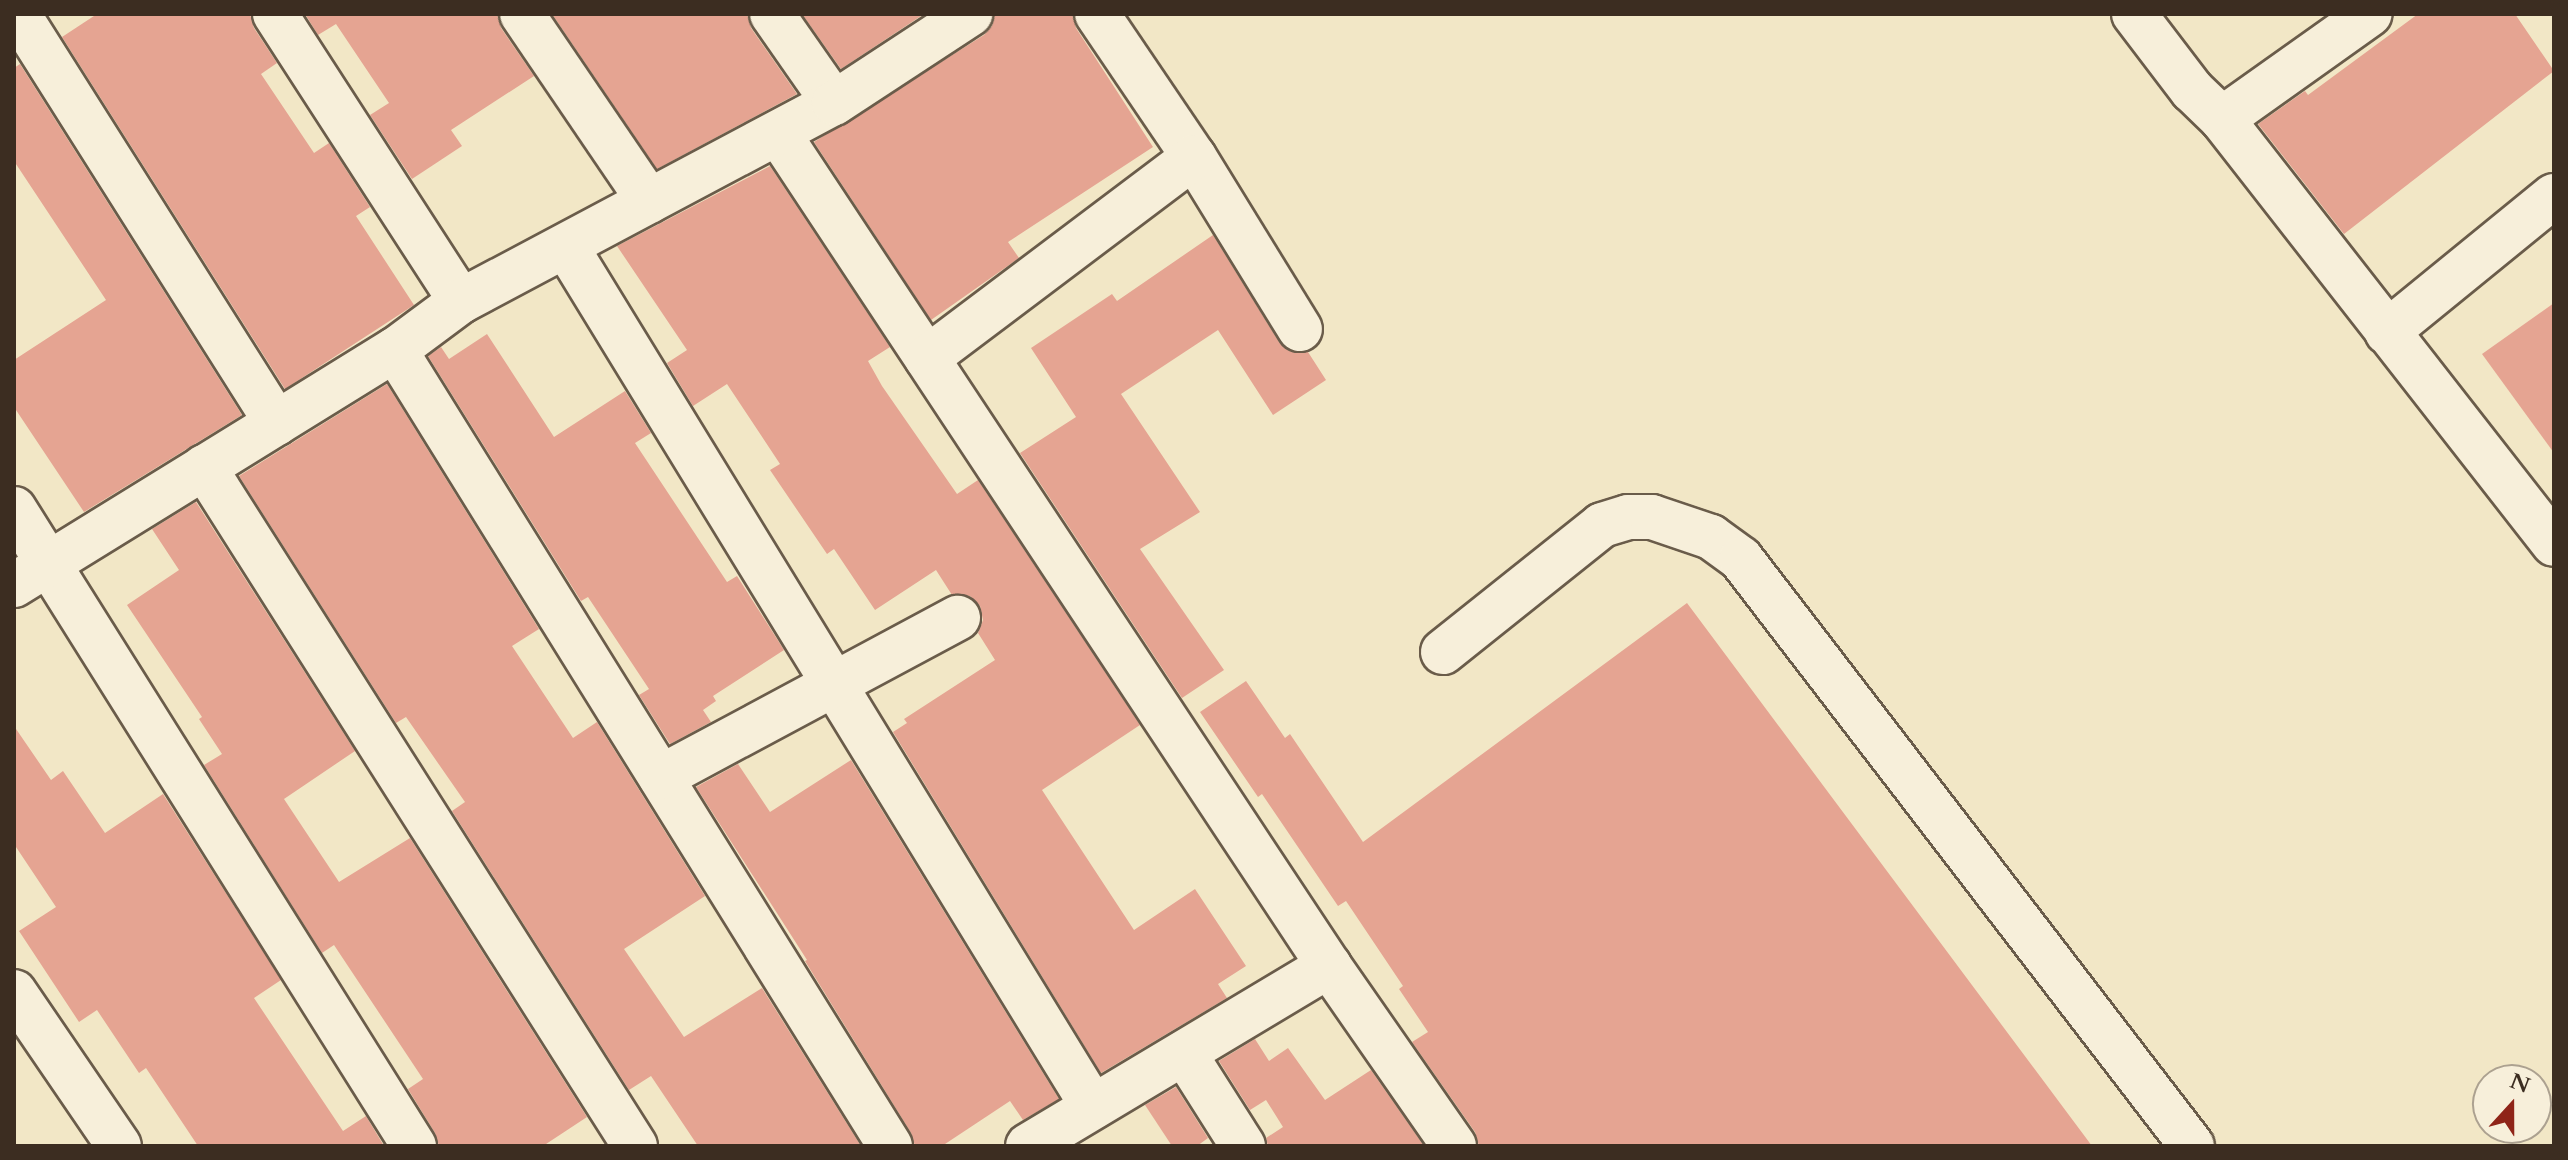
<!DOCTYPE html>
<html>
<head>
<meta charset="utf-8">
<style>
  body { margin:0 }
  #map { position:relative; width:2568px; height:1160px; overflow:hidden; background:#f2e7c6; font-family:Cardo,serif }
  div>[style] { position:absolute }
  .building>* { inset:0; background:#e5a492 }
  .roads { filter:drop-shadow(2px 0 #6a5c4a) drop-shadow(-2px 0 #6a5c4a) drop-shadow(0 2px #6a5c4a) drop-shadow(0 -2px #6a5c4a) }
  .minor>* { height:44px; margin:-22px; padding:0 22px; transform-origin:22px; border-radius:22px; background:#f7efda }
  span { translate:-50% -50%; white-space:nowrap; text-align:center; line-height:1.15; -webkit-text-stroke:6px #f7efda; paint-order:stroke }
  .frame { position:absolute; inset:0; border:16px solid #3c2d21; pointer-events:none }
  .north { position:absolute; left:2472px; top:1064px; width:80px; height:80px; box-sizing:border-box; background:#f7efda; border:2px solid #aca190; border-radius:50%; rotate:21deg; font-size:22px; font-weight:700; line-height:32px; text-align:center; color:#3c2d21 }
  .north::after { content:''; display:block; margin:auto; width:28px; height:36px; background:#8f2418; clip-path:polygon(50% 0,100% 100%,50% 72%,0 100%) }
</style>
</head>
<body>
<div id="map">
  <div class="building">
    <div style="clip-path:polygon(97px 14px,250px 14px,254px 28px,277px 63px,261px 74px,314px 153px,329px 143px,370px 207px,356px 216px,414px 305px,285px 389px,62px 37px)"></div>
    <div style="clip-path:polygon(305px 14px,497px 14px,501px 28px,534px 76px,451px 130px,462px 146px,412px 179px,370px 115px,389px 103px,336px 24px,318px 35px)"></div>
    <div style="clip-path:polygon(552px 14px,747px 14px,751px 28px,797px 94px,657px 169px)"></div>
    <div style="clip-path:polygon(802px 14px,924px 14px,841px 69px)"></div>
    <div style="clip-path:polygon(995px 14px,1072px 14px,1076px 28px,1153px 147px,1008px 242px,1019px 258px,931px 320px,814px 142px,984px 35px,992px 26px)"></div>
    <div style="clip-path:polygon(2418px 14px,2515px 14px,2554px 71px,2344px 234px,2258px 124px,2305px 91px,2308px 95px)"></div>
    <div style="clip-path:polygon(20px 64px,242px 415px,84px 512px,14px 407px,14px 360px,106px 300px,14px 161px,14px 68px)"></div>
    <div style="clip-path:polygon(770px 166px,890px 347px,868px 361px,882px 386px,957px 494px,978px 480px,1140px 725px,1042px 790px,1134px 930px,1195px 889px,1246px 966px,1218px 984px,1227px 998px,1101px 1073px,893px 732px,907px 723px,904px 719px,995px 660px,978px 633px,983px 620px,980px 606px,970px 596px,952px 595px,936px 570px,875px 610px,834px 549px,827px 554px,770px 470px,780px 464px,727px 384px,693px 406px,667px 363px,687px 350px,617px 246px)"></div>
    <div style="clip-path:polygon(1213px 235px,1279px 342px,1289px 351px,1308px 352px,1326px 380px,1273px 415px,1218px 330px,1121px 394px,1200px 512px,1140px 549px,1224px 670px,1182px 698px,1020px 453px,1076px 417px,1031px 348px,1112px 294px,1117px 301px)"></div>
    <div style="clip-path:polygon(2554px 303px,2554px 453px,2482px 354px)"></div>
    <div style="clip-path:polygon(487px 334px,554px 437px,625px 391px,651px 433px,635px 443px,727px 582px,737px 576px,784px 650px,713px 696px,716px 701px,703px 710px,711px 722px,670px 744px,639px 695px,649px 689px,588px 597px,581px 601px,428px 356px,441px 347px,449px 359px)"></div>
    <div style="clip-path:polygon(387px 384px,539px 629px,512px 646px,573px 738px,597px 722px,705px 896px,624px 949px,684px 1037px,762px 988px,861px 1146px,698px 1146px,651px 1076px,629px 1090px,452px 811px,465px 802px,406px 717px,396px 723px,239px 476px)"></div>
    <div style="clip-path:polygon(196px 502px,355px 751px,284px 799px,339px 882px,410px 838px,587px 1117px,543px 1146px,439px 1146px,435px 1133px,408px 1089px,423px 1079px,334px 945px,322px 953px,204px 765px,222px 754px,199px 719px,202px 717px,127px 605px,179px 570px,152px 529px)"></div>
    <div style="clip-path:polygon(1687px 603px,2092px 1146px,1479px 1146px,1475px 1132px,1412px 1042px,1428px 1032px,1399px 989px,1403px 986px,1346px 901px,1338px 906px,1262px 794px,1258px 797px,1200px 712px,1246px 681px,1285px 738px,1290px 734px,1363px 842px)"></div>
    <div style="clip-path:polygon(14px 726px,51px 780px,63px 771px,105px 833px,163px 794px,281px 980px,254px 998px,343px 1131px,366px 1116px,384px 1146px,198px 1146px,146px 1068px,139px 1073px,97px 1010px,79px 1022px,19px 931px,56px 907px,14px 844px)"></div>
    <div style="clip-path:polygon(851px 760px,1059px 1099px,1023px 1120px,1010px 1101px,942px 1146px,915px 1146px,911px 1133px,805px 961px,807px 960px,696px 787px,738px 764px,770px 812px)"></div>
    <div style="clip-path:polygon(1255px 1039px,1269px 1061px,1288px 1048px,1325px 1100px,1371px 1070px,1424px 1146px,1268px 1146px,1266px 1138px,1283px 1127px,1266px 1100px,1250px 1110px,1219px 1061px)"></div>
    <div style="clip-path:polygon(1176px 1087px,1208px 1138px,1197px 1146px,1172px 1146px,1145px 1105px)"></div>
  </div>
  <div class="roads">
    <div class="minor">
      <div style="left:18px;top:14px;width:484px;rotate:57.7deg"></div>
      <div style="left:275px;top:14px;width:342px;rotate:57.1deg"></div>
      <div style="left:522px;top:14px;width:226px;rotate:55.8deg"></div>
      <div style="left:772px;top:14px;width:108px;rotate:55.1deg"></div>
      <div style="left:1097px;top:14px;width:173px;rotate:55.9deg"></div>
      <div style="left:1194px;top:157px;width:202px;rotate:58.4deg"></div>
      <div style="left:2134px;top:14px;width:96px;rotate:52.7deg"></div>
      <div style="left:2192px;top:90px;width:42px;rotate:44deg"></div>
      <div style="left:2222px;top:119px;width:181px;rotate:-35.4deg"></div>
      <div style="left:2222px;top:119px;width:539px;rotate:52deg"></div>
      <div style="left:778px;top:133px;width:999px;rotate:56.52deg"></div>
      <div style="left:1329px;top:966px;width:219px;rotate:55.2deg"></div>
      <div style="left:567px;top:248px;width:1007px;rotate:58.52deg"></div>
      <div style="left:2387px;top:332px;width:215px;rotate:-39.2deg"></div>
      <div style="left:395px;top:350px;width:937px;rotate:58.12deg"></div>
      <div style="left:927px;top:358px;width:334px;rotate:-37deg"></div>
      <div style="left:204px;top:467px;width:804px;rotate:57.59deg"></div>
      <div style="left:14px;top:509px;width:752px;rotate:57.87deg"></div>
      <div style="left:14px;top:585px;width:448px;rotate:-31.7deg"></div>
      <div style="left:395px;top:350px;width:82px;rotate:-36.6deg"></div>
      <div style="left:461px;top:301px;width:422px;rotate:-28deg"></div>
      <div style="left:834px;top:103px;width:163px;rotate:-33.2deg"></div>
      <div style="left:1443px;top:652px;width:203px;rotate:-38.6deg"></div>
      <div style="left:1602px;top:525px;width:27px;rotate:-17deg"></div>
      <div style="left:1628px;top:517px;width:24px"></div>
      <div style="left:1652px;top:517px;width:62px;rotate:18.7deg"></div>
      <div style="left:1711px;top:537px;width:37px;rotate:36deg"></div>
      <div style="left:1741px;top:559px;width:740px;rotate:52.46deg"></div>
      <div style="left:661px;top:777px;width:337px;rotate:-28.2deg"></div>
      <div style="left:14px;top:992px;width:186px;rotate:55.7deg"></div>
      <div style="left:1184px;top:1053px;width:110px;rotate:57.6deg"></div>
      <div style="left:1028px;top:1146px;width:351px;rotate:-30.9deg"></div>
    </div>
  </div>
  <div class="frame"></div>
  <div class="north">N</div>
</div>
</body>
</html>
